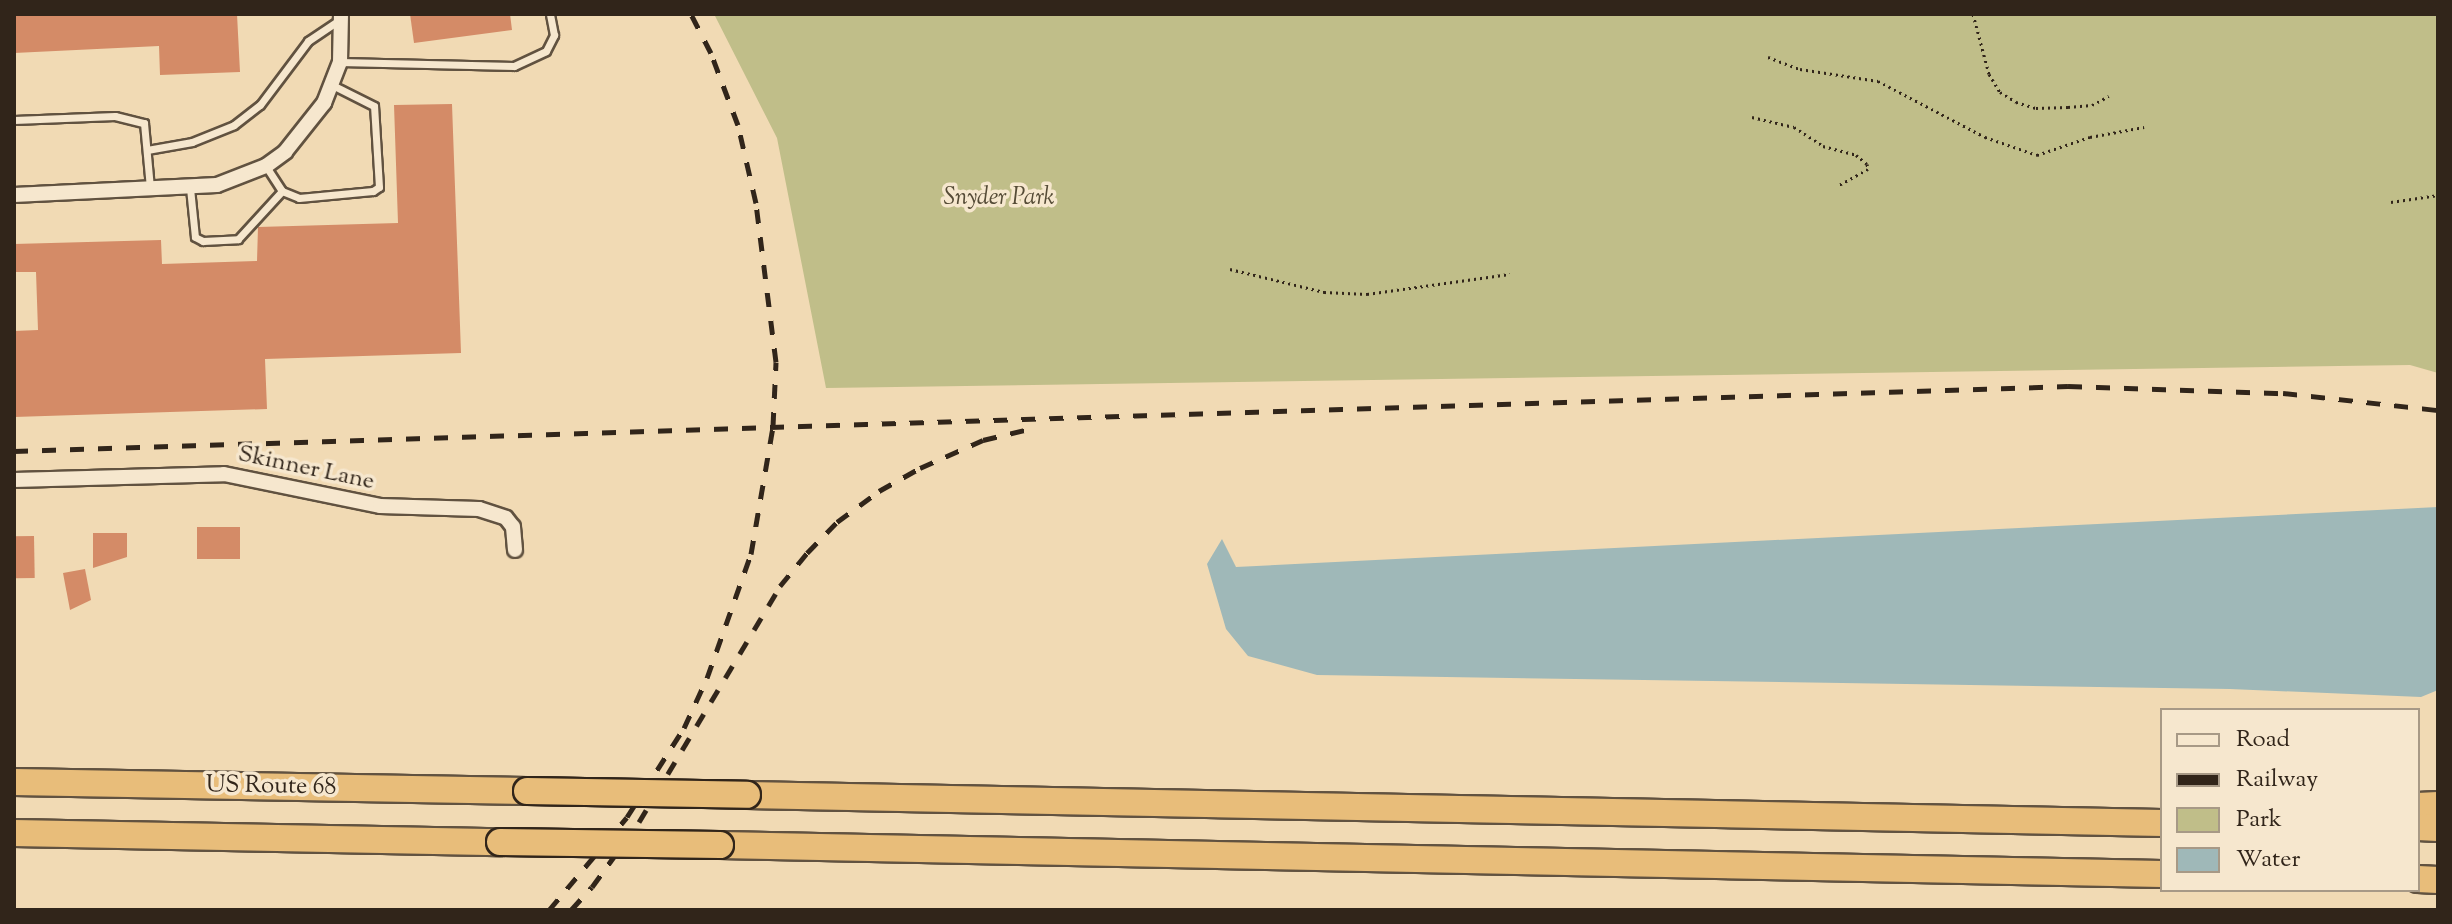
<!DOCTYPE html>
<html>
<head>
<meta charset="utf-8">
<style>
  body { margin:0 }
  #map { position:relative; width:2452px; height:924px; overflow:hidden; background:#f1dab4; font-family:"Sorts Mill Goudy",serif }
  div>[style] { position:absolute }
  .green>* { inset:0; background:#c0be89 }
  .water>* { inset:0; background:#9fb8b8 }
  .building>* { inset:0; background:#d48b67; transform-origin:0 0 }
  .path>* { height:3px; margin-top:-1.5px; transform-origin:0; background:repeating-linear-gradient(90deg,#31251a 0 2px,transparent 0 6px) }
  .roads { filter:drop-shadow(2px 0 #615240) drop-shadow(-2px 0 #615240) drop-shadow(0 2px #615240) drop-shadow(0 -2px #615240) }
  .service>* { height:7px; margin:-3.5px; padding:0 3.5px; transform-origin:3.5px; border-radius:3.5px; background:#f6e7ce }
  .minor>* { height:14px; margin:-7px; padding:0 7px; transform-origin:7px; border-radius:7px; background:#f6e7ce }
  .motorway>* { height:26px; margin:-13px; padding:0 13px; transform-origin:13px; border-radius:13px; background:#e8bd7a }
  .rail>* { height:5px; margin-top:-2.5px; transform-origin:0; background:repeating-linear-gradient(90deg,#31251a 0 14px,transparent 0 28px) }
  .bridges { filter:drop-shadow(2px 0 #31251a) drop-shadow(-2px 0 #31251a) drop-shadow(0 2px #31251a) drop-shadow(0 -2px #31251a) }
  .motorway-bridge>* { height:26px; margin:-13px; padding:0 13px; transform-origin:13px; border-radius:13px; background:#e8bd7a }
  span { translate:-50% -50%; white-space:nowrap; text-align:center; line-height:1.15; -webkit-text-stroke:7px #f6e7ce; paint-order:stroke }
  .park-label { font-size:24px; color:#554b36; font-style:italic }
  .street-label { font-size:24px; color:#31251a }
  .frame { position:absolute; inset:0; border:16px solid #31251a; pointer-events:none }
  .legend { position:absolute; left:2160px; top:708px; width:260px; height:184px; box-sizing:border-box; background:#f6e7ce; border:2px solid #a79986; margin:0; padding:10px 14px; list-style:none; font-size:24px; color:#31251a }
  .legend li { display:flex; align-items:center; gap:16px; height:40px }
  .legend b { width:40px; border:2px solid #a79986 }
</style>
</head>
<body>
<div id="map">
  <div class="green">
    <div style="clip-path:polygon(714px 14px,2438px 14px,2438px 373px,2410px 365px,826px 388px,777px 138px)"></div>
  </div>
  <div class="water">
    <div style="clip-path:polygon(2438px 507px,2438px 690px,2421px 697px,2230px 689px,1317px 675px,1248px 656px,1226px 629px,1207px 564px,1222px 539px,1236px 567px)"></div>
  </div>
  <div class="building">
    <div style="clip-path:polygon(14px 14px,237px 14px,240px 72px,160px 75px,159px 46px,14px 53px)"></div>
    <div style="clip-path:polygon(410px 14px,510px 14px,512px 30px,414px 43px)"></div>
    <div style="clip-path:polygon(452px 104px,461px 353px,265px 359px,267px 409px,14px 417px,14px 331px,38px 330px,36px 272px,14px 272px,14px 244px,161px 240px,162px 264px,257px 261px,258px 227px,398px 223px,394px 105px)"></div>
    <div style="left:240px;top:527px;width:32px;height:43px;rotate:90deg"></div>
    <div style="clip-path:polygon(93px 533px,127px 533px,127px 557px,93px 568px)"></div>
    <div style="left:34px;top:536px;width:42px;height:20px;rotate:89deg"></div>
    <div style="clip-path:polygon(85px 569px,91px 600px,70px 610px,63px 573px)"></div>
  </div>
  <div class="path">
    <div style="left:1973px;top:14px;width:62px;rotate:75.1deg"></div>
    <div style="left:1989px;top:74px;width:21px;rotate:59deg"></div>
    <div style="left:2000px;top:92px;width:19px;rotate:32deg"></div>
    <div style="left:2016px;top:102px;width:21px;rotate:17deg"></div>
    <div style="left:2036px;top:108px;width:32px;rotate:-2deg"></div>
    <div style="left:2068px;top:107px;width:24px;rotate:-5deg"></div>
    <div style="left:2092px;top:105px;width:19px;rotate:-28deg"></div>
    <div style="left:1768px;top:57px;width:34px;rotate:21deg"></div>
    <div style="left:1800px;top:69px;width:79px;rotate:8.7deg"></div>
    <div style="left:1878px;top:81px;width:121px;rotate:27.6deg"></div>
    <div style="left:1985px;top:137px;width:55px;rotate:19.1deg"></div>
    <div style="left:2037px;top:155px;width:56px;rotate:-18.8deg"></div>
    <div style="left:2090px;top:137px;width:55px;rotate:-10.5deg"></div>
    <div style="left:1752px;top:117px;width:43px;rotate:13.4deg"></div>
    <div style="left:1794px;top:127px;width:35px;rotate:33deg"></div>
    <div style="left:1823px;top:146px;width:34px;rotate:15deg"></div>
    <div style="left:1856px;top:155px;width:14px;rotate:39deg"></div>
    <div style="left:1867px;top:164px;width:5px;rotate:79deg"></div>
    <div style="left:1868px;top:169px;width:35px;rotate:151deg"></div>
    <div style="left:2391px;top:202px;width:48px;rotate:-8.5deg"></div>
    <div style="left:1230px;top:269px;width:97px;rotate:13.7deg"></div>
    <div style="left:1324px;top:292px;width:43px;rotate:2.7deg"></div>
    <div style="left:1367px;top:294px;width:144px;rotate:-8deg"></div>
  </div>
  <div class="roads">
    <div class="service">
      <div style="left:340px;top:62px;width:174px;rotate:1.3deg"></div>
      <div style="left:514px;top:66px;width:35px;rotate:-25deg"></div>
      <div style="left:546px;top:51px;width:18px;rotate:-63deg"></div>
      <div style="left:554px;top:35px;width:21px;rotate:-101deg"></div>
      <div style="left:14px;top:120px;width:101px;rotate:-2.3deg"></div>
      <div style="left:115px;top:116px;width:30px;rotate:14deg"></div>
      <div style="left:144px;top:123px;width:65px;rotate:84.7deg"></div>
      <div style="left:147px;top:150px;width:46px;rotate:-10.1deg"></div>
      <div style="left:192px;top:142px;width:45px;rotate:-22deg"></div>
      <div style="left:234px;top:125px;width:33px;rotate:-38deg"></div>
      <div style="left:260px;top:105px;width:80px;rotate:-53.1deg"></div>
      <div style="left:308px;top:41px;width:37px;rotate:-34deg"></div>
      <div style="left:190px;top:188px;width:49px;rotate:84.2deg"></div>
      <div style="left:195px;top:237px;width:9px;rotate:27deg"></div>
      <div style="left:203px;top:241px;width:35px;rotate:-3deg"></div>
      <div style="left:238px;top:239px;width:65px;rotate:-47.5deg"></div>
      <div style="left:282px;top:191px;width:30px;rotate:-123deg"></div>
      <div style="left:282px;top:191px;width:18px;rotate:22deg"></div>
      <div style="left:299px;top:198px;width:74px;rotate:-5.4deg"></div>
      <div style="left:373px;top:191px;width:7px;rotate:-34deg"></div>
      <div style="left:379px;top:187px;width:81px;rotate:-93.5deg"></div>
      <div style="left:374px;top:106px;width:47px;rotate:-153.4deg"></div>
    </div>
    <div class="minor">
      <div style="left:14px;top:195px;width:203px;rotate:-2.8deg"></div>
      <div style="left:217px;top:185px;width:53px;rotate:-21.2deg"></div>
      <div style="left:266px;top:166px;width:24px;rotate:-36deg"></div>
      <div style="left:285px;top:152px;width:63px;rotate:-51.5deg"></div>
      <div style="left:324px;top:103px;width:44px;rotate:-68.7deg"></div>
      <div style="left:340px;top:62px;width:48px;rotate:-88.8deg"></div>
      <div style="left:14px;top:480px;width:210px;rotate:-1.6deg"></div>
      <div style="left:224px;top:474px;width:159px;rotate:11.6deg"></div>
      <div style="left:380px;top:506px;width:99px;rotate:1.7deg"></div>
      <div style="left:479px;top:509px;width:28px;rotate:18deg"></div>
      <div style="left:506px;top:518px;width:11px;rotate:52deg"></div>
      <div style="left:513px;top:527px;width:23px;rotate:85deg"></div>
    </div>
    <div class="motorway">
      <div style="left:14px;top:782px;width:513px;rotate:1.01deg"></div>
      <div style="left:747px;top:795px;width:1415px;rotate:1.13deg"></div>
      <div style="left:2418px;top:806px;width:20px;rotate:-3deg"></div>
      <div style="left:2418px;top:827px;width:20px;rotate:3deg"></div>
      <div style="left:14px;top:833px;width:486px;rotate:1.1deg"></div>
      <div style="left:720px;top:845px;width:1442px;rotate:1.15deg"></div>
      <div style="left:2418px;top:879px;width:20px;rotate:3deg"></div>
    </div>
  </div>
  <div class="rail">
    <div style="left:14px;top:451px;width:2055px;rotate:-1.81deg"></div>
    <div style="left:2068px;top:386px;width:215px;rotate:1.9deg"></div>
    <div style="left:2283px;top:393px;width:156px;rotate:6.3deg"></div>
    <div style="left:549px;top:910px;width:121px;rotate:-50deg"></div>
    <div style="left:627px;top:817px;width:106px;rotate:-57.4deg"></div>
    <div style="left:684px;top:728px;width:55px;rotate:-65.3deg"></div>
    <div style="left:707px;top:678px;width:132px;rotate:-70.5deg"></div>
    <div style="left:751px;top:554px;width:130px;rotate:-80.2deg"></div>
    <div style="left:773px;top:426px;width:64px;rotate:-87.3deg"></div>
    <div style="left:776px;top:362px;width:160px;rotate:-97.2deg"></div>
    <div style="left:756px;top:203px;width:80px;rotate:-103deg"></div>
    <div style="left:738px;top:125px;width:77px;rotate:-110.6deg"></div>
    <div style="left:711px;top:53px;width:44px;rotate:-117.1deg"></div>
    <div style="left:571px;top:910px;width:31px;rotate:-48deg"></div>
    <div style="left:592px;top:887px;width:80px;rotate:-54.1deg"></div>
    <div style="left:639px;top:822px;width:275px;rotate:-59.1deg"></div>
    <div style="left:780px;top:586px;width:43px;rotate:-50.7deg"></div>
    <div style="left:807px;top:553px;width:43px;rotate:-45.9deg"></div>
    <div style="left:837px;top:522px;width:52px;rotate:-36.4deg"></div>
    <div style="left:879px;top:491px;width:47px;rotate:-29.3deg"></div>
    <div style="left:920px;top:468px;width:69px;rotate:-24deg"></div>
    <div style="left:983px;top:440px;width:51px;rotate:-13.5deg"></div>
  </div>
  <div class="bridges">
    <div class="motorway-bridge">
      <div style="left:527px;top:791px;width:220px;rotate:1deg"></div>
      <div style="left:500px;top:842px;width:220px;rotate:0.8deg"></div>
    </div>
  </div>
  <div class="park-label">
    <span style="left:999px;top:199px">Snyder Park</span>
  </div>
  <div class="street-label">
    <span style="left:306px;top:469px;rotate:12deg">Skinner Lane</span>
    <span style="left:271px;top:787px;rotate:1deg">US Route 68</span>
  </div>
  <div class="frame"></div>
  <ul class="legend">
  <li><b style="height:10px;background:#f6e7ce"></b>Road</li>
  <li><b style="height:10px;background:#31251a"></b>Railway</li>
  <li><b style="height:22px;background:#c0be89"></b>Park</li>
  <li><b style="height:22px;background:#9fb8b8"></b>Water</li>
  </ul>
</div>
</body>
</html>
